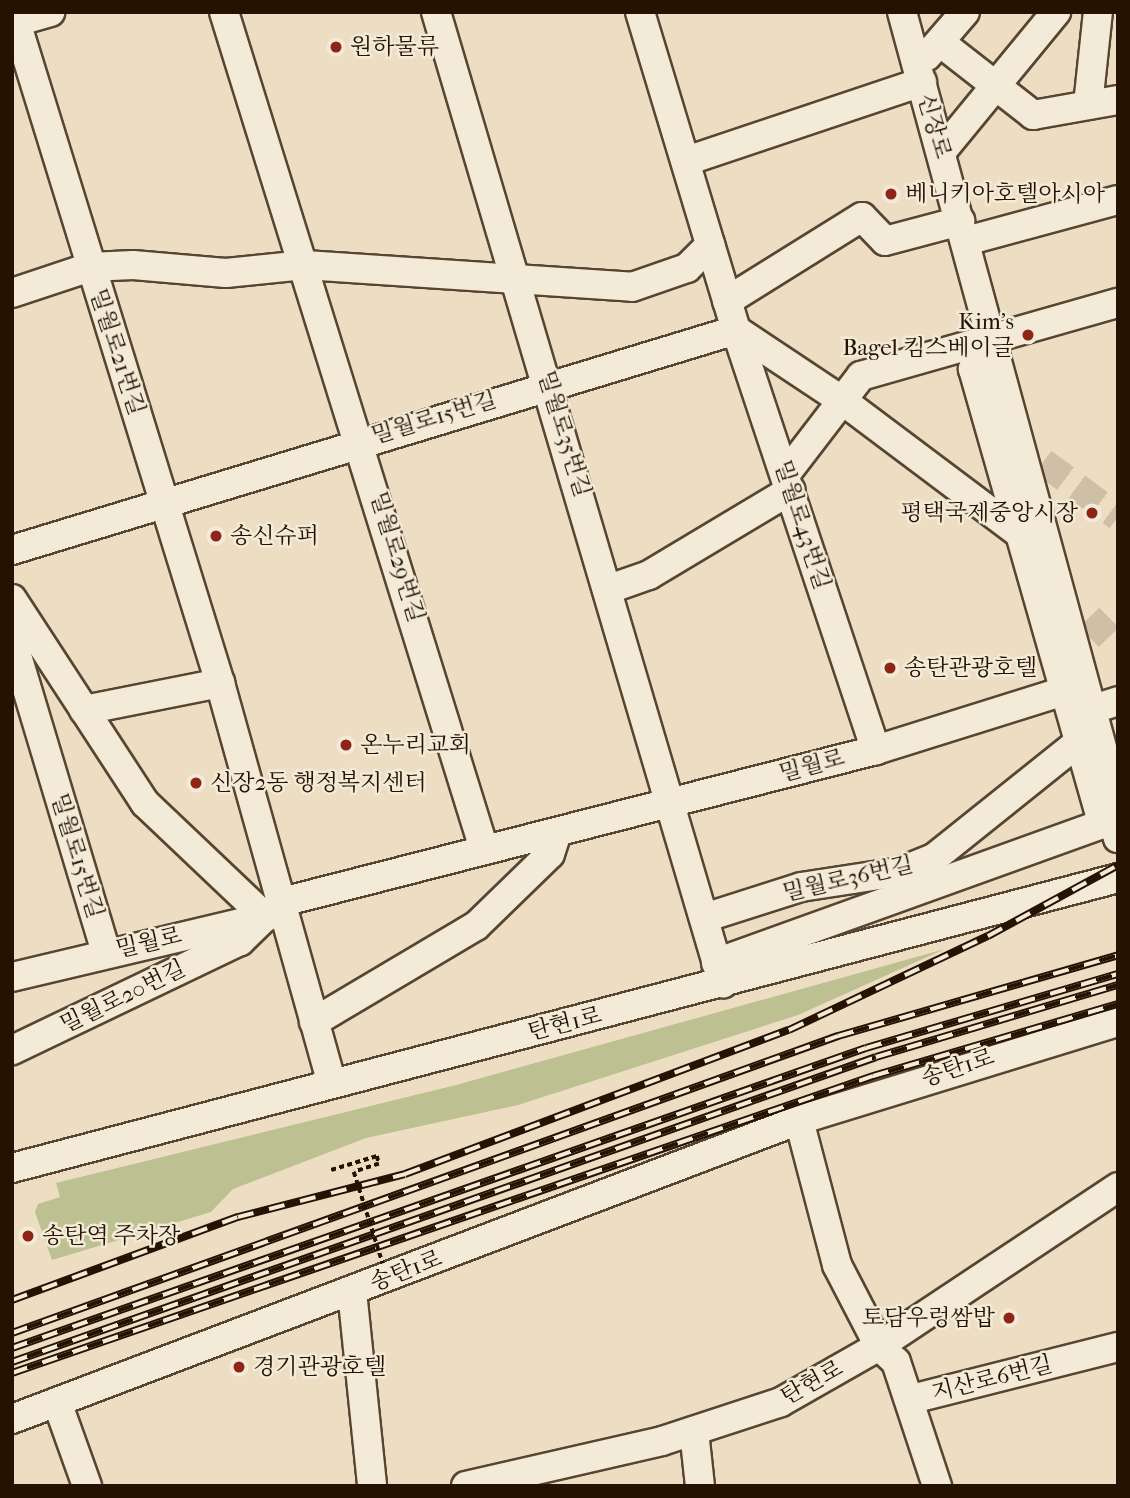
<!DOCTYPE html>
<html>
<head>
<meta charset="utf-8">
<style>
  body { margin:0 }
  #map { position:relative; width:1130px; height:1498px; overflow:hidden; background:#eddec3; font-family:"IM FELL French Canon","Noto Serif KR",serif }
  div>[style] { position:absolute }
  .green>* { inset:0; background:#bdc090 }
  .minor-tunnel>* { height:28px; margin-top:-14px; transform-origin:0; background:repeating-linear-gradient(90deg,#cfbfa6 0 28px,transparent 0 42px) }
  .path>* { height:3.5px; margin-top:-1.75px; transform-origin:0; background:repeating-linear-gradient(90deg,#251200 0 5px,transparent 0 8.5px) }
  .roads { filter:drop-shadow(2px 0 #574531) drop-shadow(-2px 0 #574531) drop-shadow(0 2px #574531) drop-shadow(0 -2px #574531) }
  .minor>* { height:28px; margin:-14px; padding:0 14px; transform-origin:14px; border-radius:14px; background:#f3ead8 }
  .rail>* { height:8px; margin-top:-4px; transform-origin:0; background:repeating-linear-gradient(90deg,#f3ead8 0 16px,#251200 0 32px); box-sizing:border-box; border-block:2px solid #251200 }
  .path-bridge>* { height:3.5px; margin-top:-1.75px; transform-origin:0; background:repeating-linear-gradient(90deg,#251200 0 5px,transparent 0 8.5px) }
  .dots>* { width:19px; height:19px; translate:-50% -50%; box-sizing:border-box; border:4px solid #f3ead8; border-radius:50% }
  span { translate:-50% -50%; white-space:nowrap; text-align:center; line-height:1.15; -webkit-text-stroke:5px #f3ead8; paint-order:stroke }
  .poi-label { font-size:23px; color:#251200 }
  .left { translate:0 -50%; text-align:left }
  .right { translate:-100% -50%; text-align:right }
  .street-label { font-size:23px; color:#251200 }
  .frame { position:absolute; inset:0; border:14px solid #251200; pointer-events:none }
</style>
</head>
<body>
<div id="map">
  <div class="green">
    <div style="clip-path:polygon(945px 949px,798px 1015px,518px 1105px,366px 1138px,233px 1189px,211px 1212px,52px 1260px,35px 1212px,38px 1204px,60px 1197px,56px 1183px,456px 1085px)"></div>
  </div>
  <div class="minor-tunnel">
    <div style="left:1043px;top:462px;width:93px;rotate:36.3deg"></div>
    <div style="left:1089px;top:637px;width:40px;rotate:-44deg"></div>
  </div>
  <div class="path">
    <div style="left:331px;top:1170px;width:48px;rotate:-16.9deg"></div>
    <div style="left:377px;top:1156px;width:8px;rotate:76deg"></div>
    <div style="left:379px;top:1164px;width:26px;rotate:162deg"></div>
  </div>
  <div class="roads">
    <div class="minor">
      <div style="left:224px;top:12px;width:876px;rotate:72.74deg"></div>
      <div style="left:436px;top:12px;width:1013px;rotate:73.55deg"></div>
      <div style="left:640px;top:12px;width:332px;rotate:73.2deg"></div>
      <div style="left:736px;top:330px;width:443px;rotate:71.6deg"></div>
      <div style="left:902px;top:12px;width:823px;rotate:74.78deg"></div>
      <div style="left:16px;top:22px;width:692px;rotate:72.85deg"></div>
      <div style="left:220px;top:683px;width:416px;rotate:74.4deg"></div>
      <div style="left:12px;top:23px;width:40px;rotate:-16deg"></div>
      <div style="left:941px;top:43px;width:117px;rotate:38deg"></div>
      <div style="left:1033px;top:115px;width:86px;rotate:-10deg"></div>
      <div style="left:927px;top:56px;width:58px;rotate:-49.2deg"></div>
      <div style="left:1088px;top:105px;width:94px;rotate:-83.9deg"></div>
      <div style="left:942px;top:151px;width:180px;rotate:-50.6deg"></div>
      <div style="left:686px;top:161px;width:249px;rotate:-18.5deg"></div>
      <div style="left:966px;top:241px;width:157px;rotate:-15.1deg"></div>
      <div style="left:12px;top:293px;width:82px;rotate:-18.4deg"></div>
      <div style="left:90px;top:267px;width:43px;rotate:-2.7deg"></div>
      <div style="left:133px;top:265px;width:93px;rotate:4.9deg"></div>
      <div style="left:226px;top:273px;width:79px;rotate:-5.8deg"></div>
      <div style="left:305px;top:265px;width:328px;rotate:3.8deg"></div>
      <div style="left:632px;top:287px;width:58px;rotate:-19.1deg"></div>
      <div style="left:687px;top:268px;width:33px;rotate:-45deg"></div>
      <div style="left:727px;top:301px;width:159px;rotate:-31.9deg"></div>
      <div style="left:862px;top:217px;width:33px;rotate:46deg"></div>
      <div style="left:885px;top:241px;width:78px;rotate:-14.9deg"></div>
      <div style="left:990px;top:335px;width:38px;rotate:117deg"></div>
      <div style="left:973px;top:369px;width:473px;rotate:74.1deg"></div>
      <div style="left:1103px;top:824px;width:10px;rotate:-17deg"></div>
      <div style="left:1113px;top:821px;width:18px;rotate:74deg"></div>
      <div style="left:785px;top:475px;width:125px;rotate:-52.5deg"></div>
      <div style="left:861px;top:376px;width:267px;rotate:-15.9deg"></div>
      <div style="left:12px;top:550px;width:757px;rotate:-16.9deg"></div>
      <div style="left:736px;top:330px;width:128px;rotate:33.6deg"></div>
      <div style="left:843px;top:401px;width:221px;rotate:36.9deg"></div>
      <div style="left:609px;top:589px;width:42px;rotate:-19.3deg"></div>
      <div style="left:649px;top:575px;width:165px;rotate:-30.9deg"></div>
      <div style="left:12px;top:599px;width:244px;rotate:56.9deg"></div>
      <div style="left:145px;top:803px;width:166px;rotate:43.5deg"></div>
      <div style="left:265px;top:917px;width:35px;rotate:136deg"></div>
      <div style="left:240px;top:941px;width:253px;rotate:154.4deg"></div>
      <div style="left:12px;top:639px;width:327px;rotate:73.3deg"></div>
      <div style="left:1106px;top:705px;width:13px;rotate:-18deg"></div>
      <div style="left:84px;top:710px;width:139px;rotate:-11.2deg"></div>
      <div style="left:704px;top:918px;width:102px;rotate:-17.7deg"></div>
      <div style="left:801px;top:887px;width:99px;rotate:-8.7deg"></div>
      <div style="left:899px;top:872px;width:38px;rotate:-22deg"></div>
      <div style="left:934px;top:858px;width:187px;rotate:-38.7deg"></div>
      <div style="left:716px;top:963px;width:411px;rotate:-19.8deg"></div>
      <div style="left:12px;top:977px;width:260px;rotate:-13.3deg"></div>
      <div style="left:265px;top:917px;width:23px;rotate:-41deg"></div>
      <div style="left:282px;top:902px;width:613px;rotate:-14.35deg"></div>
      <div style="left:876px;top:750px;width:197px;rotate:-17.4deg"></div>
      <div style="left:314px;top:1022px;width:188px;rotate:-30.7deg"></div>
      <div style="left:476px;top:926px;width:103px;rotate:-44.2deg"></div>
      <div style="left:550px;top:854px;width:22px;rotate:-72deg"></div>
      <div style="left:799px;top:1120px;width:150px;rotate:75.3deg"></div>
      <div style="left:837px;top:1265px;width:91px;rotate:62.6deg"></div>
      <div style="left:879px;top:1346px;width:23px;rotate:43deg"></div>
      <div style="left:896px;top:1362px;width:131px;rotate:71.7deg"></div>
      <div style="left:12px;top:1168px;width:1143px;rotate:-14.69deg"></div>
      <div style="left:352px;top:1291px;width:196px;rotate:84.1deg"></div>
      <div style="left:912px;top:1399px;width:212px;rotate:-14.2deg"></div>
      <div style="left:57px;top:1402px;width:89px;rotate:70.3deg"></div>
      <div style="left:12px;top:1419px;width:842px;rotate:-20.8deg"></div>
      <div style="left:799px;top:1120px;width:334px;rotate:-17.1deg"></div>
      <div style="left:694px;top:1431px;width:55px;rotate:83.8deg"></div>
      <div style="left:466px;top:1486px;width:201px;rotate:-12.9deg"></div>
      <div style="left:662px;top:1441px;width:125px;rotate:-18.1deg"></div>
      <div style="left:781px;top:1402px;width:113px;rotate:-29.7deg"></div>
      <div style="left:879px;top:1346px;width:287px;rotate:-33.6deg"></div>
    </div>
  </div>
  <div class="rail">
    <div style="left:12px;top:1300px;width:241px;rotate:-20.2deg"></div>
    <div style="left:238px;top:1217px;width:172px;rotate:-14.4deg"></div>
    <div style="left:405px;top:1174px;width:410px;rotate:-20.6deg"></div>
    <div style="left:789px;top:1030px;width:220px;rotate:-25.3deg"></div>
    <div style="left:988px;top:936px;width:148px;rotate:-28.6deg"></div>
    <div style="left:12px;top:1333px;width:878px;rotate:-19.78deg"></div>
    <div style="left:838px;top:1036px;width:291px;rotate:-16.1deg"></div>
    <div style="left:12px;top:1348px;width:905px;rotate:-19.36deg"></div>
    <div style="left:866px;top:1048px;width:263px;rotate:-16.4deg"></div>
    <div style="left:12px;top:1362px;width:916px;rotate:-19.44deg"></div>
    <div style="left:876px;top:1057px;width:252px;rotate:-16.6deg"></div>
    <div style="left:12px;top:1373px;width:911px;rotate:-19.03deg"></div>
    <div style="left:873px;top:1076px;width:255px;rotate:-16.4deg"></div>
  </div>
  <div class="path-bridge">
    <div style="left:354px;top:1172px;width:96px;rotate:72.5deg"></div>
  </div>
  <div class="dots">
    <div style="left:336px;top:47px;background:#8f2418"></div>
    <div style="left:891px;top:194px;background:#8f2418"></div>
    <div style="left:1028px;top:335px;background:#8f2418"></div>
    <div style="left:1092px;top:513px;background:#8f2418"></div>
    <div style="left:216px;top:536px;background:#8f2418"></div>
    <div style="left:890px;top:668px;background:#8f2418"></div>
    <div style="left:346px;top:745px;background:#8f2418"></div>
    <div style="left:196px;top:783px;background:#8f2418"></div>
    <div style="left:28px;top:1236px;background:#8f2418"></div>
    <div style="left:1009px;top:1318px;background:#8f2418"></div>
    <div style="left:239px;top:1367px;background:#8f2418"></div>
  </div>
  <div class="poi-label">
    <span class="left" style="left:350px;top:47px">원하물류</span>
    <span class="left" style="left:905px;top:194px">베니키아호텔아시아</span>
    <span class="right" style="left:1014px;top:335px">Kim's<br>Bagel 킴스베이글</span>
    <span class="right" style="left:1078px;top:513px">평택국제중앙시장</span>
    <span class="left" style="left:230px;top:536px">송신슈퍼</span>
    <span class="left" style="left:904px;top:668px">송탄관광호텔</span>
    <span class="left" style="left:360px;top:745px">온누리교회</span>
    <span class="left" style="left:210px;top:783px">신장2동 행정복지센터</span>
    <span class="left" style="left:42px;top:1236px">송탄역 주차장</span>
    <span class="right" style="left:995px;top:1318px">토담우렁쌈밥</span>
    <span class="left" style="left:253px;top:1367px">경기관광호텔</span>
  </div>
  <div class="street-label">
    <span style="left:934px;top:126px;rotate:74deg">신장로</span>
    <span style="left:117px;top:352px;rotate:72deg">밀월로21번길</span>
    <span style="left:434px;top:418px;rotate:-17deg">밀월로15번길</span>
    <span style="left:564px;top:434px;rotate:73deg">밀월로35번길</span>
    <span style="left:802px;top:525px;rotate:72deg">밀월로43번길</span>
    <span style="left:397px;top:557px;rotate:73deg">밀월로29번길</span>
    <span style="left:812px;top:766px;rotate:-15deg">밀월로</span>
    <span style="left:77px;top:856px;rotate:73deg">밀월로15번길</span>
    <span style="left:848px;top:879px;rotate:-13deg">밀월로36번길</span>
    <span style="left:149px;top:943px;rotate:-13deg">밀월로</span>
    <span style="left:123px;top:997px;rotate:-26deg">밀월로20번길</span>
    <span style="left:565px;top:1024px;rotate:-14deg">탄현1로</span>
    <span style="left:958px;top:1068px;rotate:-18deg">송탄1로</span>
    <span style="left:406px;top:1271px;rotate:-21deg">송탄1로</span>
    <span style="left:992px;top:1379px;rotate:-14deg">지산로6번길</span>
    <span style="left:812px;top:1383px;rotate:-29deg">탄현로</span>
  </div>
  <div class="frame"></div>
</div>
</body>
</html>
